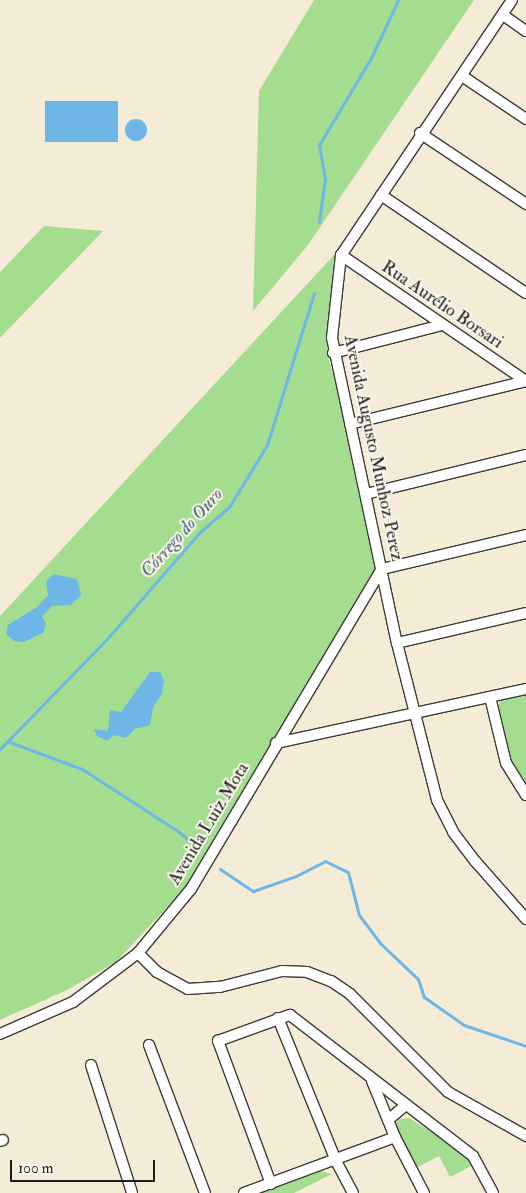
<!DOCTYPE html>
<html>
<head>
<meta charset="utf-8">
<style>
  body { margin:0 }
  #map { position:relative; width:526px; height:1193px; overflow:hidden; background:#f5ecd7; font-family:"IM FELL Double Pica",serif }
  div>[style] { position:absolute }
  .green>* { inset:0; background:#a4dd8f }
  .water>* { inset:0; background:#6db6e5; transform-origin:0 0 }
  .round { border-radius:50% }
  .stream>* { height:3px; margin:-1.5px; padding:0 1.5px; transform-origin:1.5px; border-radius:1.5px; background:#6db6e5 }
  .roads { filter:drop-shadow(1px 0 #3d3b38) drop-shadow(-1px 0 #3d3b38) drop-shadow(0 1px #3d3b38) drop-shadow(0 -1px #3d3b38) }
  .street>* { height:10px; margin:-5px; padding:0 5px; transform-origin:5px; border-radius:5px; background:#fff }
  span { translate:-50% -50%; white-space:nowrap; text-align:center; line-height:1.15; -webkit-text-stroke:4px #fbf7ec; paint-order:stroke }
  .street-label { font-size:18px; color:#1c1c1c }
  .water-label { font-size:19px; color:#3c5a6c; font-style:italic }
  .scale { position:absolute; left:10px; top:1160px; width:145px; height:22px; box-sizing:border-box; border:2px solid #1c1c1c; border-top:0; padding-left:6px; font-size:15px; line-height:18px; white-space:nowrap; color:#1c1c1c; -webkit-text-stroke:4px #fbf7ec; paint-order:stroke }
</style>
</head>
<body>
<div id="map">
  <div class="green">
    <div style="clip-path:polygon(314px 0,474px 0,308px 245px,253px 311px,259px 91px)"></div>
    <div style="clip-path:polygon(44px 226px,103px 231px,0 338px,0 272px)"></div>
    <div style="clip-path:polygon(345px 243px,334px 266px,327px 354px,349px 425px,381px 569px,186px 887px,116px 962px,67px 990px,0 1020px,0 616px)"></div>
    <div style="clip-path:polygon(526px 692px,526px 783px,509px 757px,498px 706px,501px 699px)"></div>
    <div style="clip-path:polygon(409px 1118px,471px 1156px,477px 1163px,450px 1177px,439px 1156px,414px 1169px,394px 1125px,400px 1119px)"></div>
    <div style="clip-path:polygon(321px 1171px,332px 1174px,294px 1193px,262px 1193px)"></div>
  </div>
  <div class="water">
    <div style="left:118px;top:101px;width:41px;height:73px;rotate:90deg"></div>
    <div class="round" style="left:125px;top:119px;width:22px;height:22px"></div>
    <div style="clip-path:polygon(54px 574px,77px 579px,81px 595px,71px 605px,52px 606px,42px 617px,46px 624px,43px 633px,24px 642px,14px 641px,6px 634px,8px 625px,37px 607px,48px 595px,46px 581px)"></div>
    <div style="clip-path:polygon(150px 672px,160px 672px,164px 681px,162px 693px,153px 708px,150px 725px,135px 729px,126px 738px,114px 735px,107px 741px,97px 736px,94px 729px,108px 731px,110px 710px,121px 712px)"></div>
  </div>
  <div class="stream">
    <div style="left:319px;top:222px;width:43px;rotate:-82.1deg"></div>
    <div style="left:325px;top:179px;width:35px;rotate:-100deg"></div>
    <div style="left:319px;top:145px;width:101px;rotate:-59.1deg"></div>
    <div style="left:371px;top:58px;width:64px;rotate:-65deg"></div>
    <div style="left:7px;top:741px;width:80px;rotate:20.5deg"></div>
    <div style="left:82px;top:769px;width:114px;rotate:32.9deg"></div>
    <div style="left:178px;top:831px;width:20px;rotate:41deg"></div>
    <div style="left:0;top:749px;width:153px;rotate:-45.8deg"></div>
    <div style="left:107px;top:639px;width:140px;rotate:-49deg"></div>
    <div style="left:199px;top:533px;width:40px;rotate:-41deg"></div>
    <div style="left:229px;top:507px;width:73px;rotate:-58.5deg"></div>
    <div style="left:267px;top:445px;width:159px;rotate:-72.8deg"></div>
    <div style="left:220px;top:869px;width:40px;rotate:34deg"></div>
    <div style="left:253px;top:891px;width:46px;rotate:-19.2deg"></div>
    <div style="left:296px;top:876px;width:33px;rotate:-27deg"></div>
    <div style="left:325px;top:861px;width:25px;rotate:26deg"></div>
    <div style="left:348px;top:872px;width:44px;rotate:75.7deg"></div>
    <div style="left:359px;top:915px;width:35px;rotate:53deg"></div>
    <div style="left:380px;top:943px;width:52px;rotate:43.5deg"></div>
    <div style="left:418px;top:979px;width:19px;rotate:72deg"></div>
    <div style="left:424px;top:997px;width:49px;rotate:35deg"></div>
    <div style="left:464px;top:1025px;width:65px;rotate:18.7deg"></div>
  </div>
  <div class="roads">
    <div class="street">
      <div style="left:512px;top:0;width:307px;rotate:123.8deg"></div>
      <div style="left:341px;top:255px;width:83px;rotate:96.2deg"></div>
      <div style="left:332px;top:338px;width:312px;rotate:78deg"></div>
      <div style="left:397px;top:643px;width:162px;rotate:75.7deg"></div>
      <div style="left:437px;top:800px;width:36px;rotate:63deg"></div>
      <div style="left:453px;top:832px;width:38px;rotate:53deg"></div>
      <div style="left:476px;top:862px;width:76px;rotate:48.7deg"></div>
      <div style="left:503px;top:15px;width:28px;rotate:35deg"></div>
      <div style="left:462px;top:76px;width:77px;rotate:33.9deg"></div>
      <div style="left:420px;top:133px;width:128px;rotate:33.8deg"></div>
      <div style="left:381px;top:195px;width:175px;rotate:34.1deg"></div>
      <div style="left:341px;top:255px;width:224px;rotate:34.3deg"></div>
      <div style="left:333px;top:353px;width:113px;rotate:-14.4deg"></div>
      <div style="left:350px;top:424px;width:181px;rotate:-13.7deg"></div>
      <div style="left:366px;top:494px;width:165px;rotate:-13.7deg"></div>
      <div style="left:397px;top:643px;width:132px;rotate:-13.1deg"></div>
      <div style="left:490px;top:697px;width:68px;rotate:76.4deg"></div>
      <div style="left:506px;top:763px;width:38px;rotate:58deg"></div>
      <div style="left:276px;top:743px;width:256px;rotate:-12.2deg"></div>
      <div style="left:138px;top:953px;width:27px;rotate:45deg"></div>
      <div style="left:157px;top:972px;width:35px;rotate:29deg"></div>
      <div style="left:188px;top:989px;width:32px;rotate:-4deg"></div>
      <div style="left:220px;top:987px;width:64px;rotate:-14.5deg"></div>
      <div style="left:282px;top:971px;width:25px;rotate:2deg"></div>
      <div style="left:307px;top:972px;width:26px;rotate:21deg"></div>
      <div style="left:331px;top:981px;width:23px;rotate:34deg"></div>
      <div style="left:350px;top:994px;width:139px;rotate:45deg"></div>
      <div style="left:448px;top:1092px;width:90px;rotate:29.4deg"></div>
      <div style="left:278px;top:1018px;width:154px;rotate:67.9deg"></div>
      <div style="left:336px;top:1161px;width:36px;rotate:62deg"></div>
      <div style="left:0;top:1034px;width:80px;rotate:-23.7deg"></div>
      <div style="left:73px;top:1002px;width:81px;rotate:-37deg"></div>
      <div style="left:138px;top:953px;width:83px;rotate:-50.4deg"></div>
      <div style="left:191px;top:889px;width:373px;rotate:-59.2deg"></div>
      <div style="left:382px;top:569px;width:148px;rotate:-13.3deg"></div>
      <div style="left:149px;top:1045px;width:158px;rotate:69.3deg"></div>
      <div style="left:91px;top:1065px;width:134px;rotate:72.2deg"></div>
      <div style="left:372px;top:1081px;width:61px;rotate:67.7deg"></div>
      <div style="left:395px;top:1137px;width:63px;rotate:62.6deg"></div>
      <div style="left:388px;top:1120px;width:23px;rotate:-40deg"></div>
      <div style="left:0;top:1141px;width:3px;rotate:-18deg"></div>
      <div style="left:271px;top:1184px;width:153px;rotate:-110.3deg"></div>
      <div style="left:218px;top:1041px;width:77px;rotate:-19.9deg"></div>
      <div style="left:290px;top:1015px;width:231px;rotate:37.6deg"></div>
      <div style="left:473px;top:1156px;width:42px;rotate:61.6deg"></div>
      <div style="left:244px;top:1193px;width:161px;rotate:-20.3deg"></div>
    </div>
  </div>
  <div class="street-label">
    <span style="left:442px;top:305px;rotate:34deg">Rua Aurélio Borsari</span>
    <span style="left:373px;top:448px;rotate:78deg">Avenida Augusto Munhoz Perez</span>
    <span style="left:209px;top:824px;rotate:-59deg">Avenida Luiz Mota</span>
  </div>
  <div class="water-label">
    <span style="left:182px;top:533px;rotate:-48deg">Córrego do Ouro</span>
  </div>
  <div class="scale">100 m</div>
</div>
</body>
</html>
